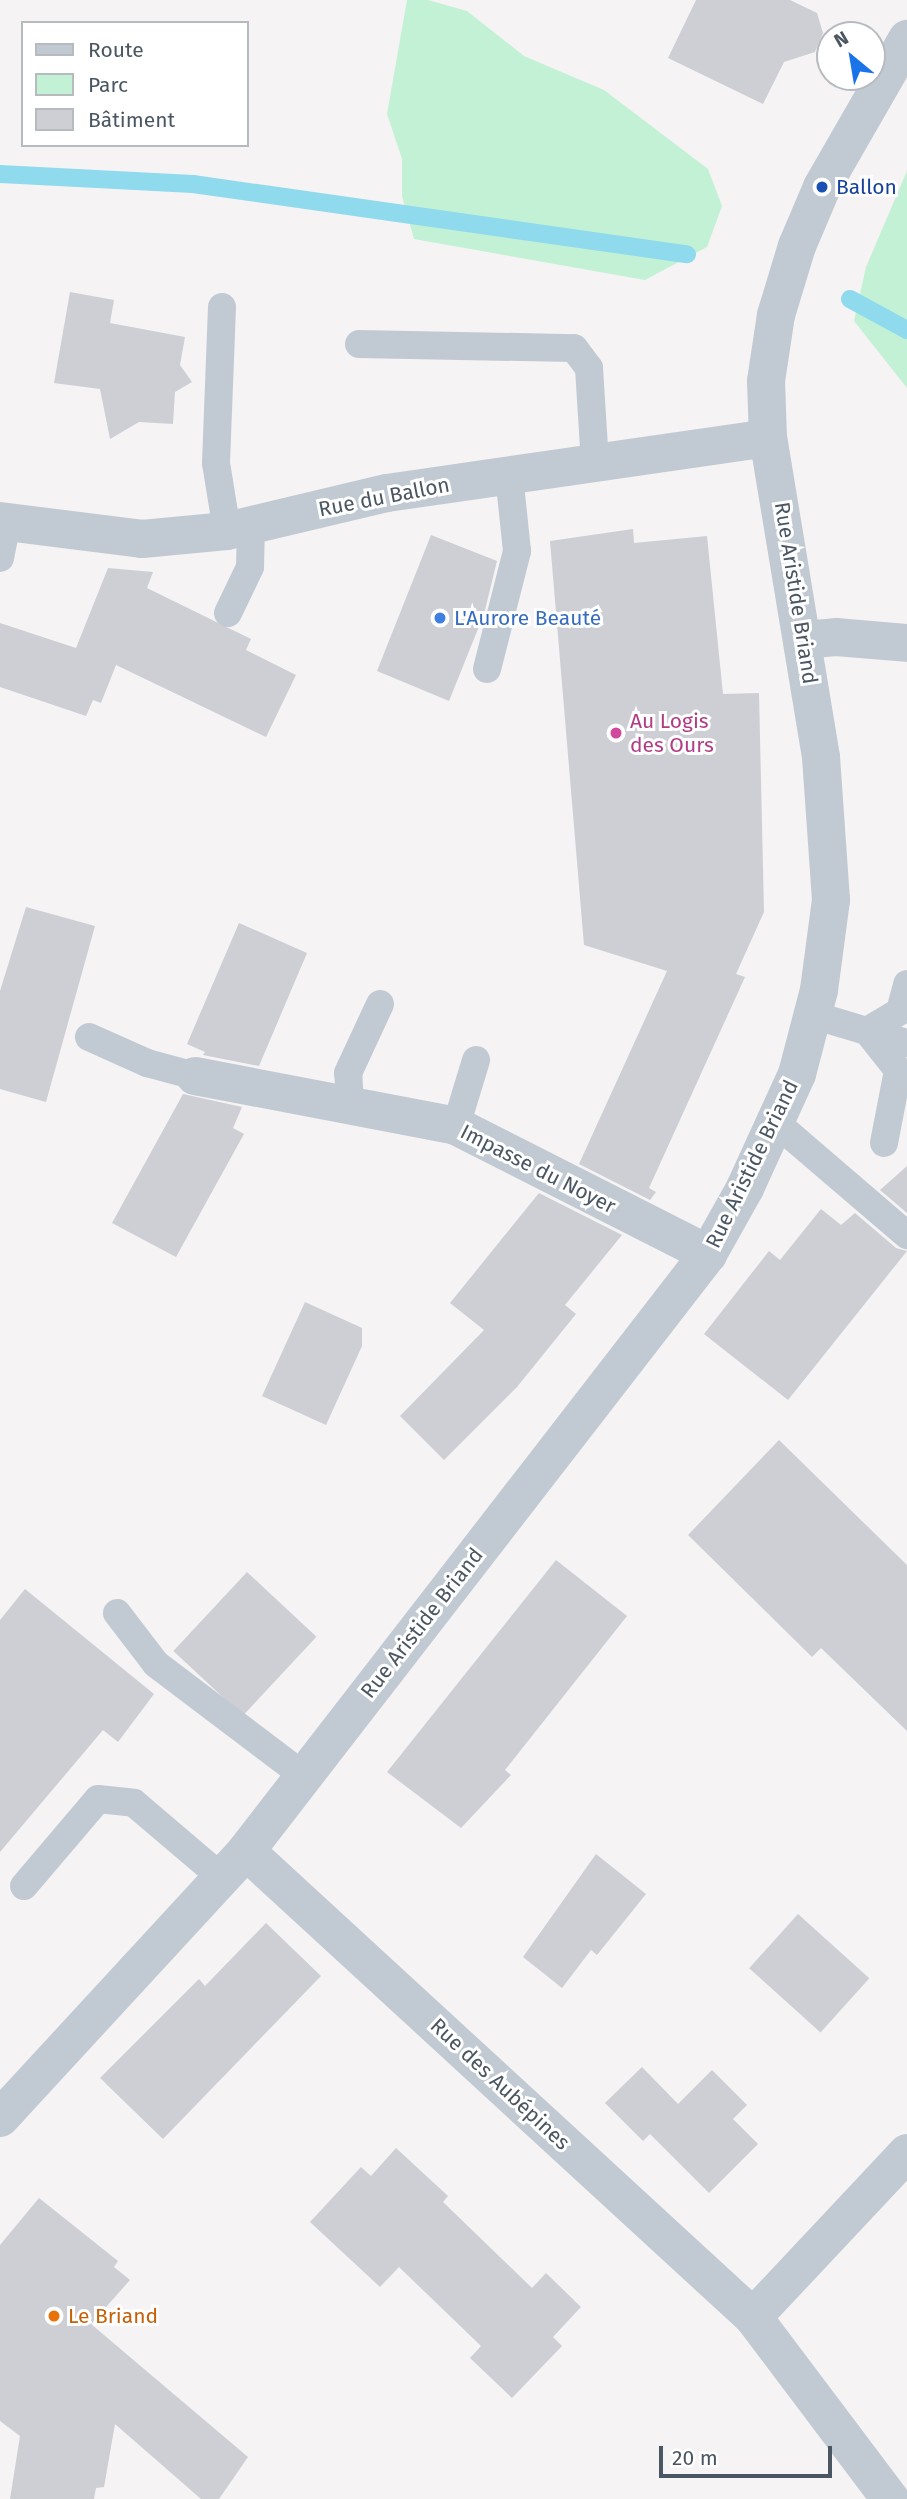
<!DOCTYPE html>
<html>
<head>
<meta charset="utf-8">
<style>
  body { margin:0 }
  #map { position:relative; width:907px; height:2499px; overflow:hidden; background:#f5f3f3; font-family:"Fira Sans",sans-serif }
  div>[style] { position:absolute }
  .green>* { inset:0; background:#c3f1d5 }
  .stream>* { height:18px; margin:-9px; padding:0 9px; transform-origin:9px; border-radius:9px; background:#90daee }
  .building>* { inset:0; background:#cdcfd5; transform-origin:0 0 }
  .service>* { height:28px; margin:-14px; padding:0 14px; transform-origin:14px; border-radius:14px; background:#c1cad2 }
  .minor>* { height:38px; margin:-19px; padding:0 19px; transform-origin:19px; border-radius:19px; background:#c1cad2 }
  .tertiary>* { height:38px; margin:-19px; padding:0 19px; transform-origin:19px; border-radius:19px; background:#c1cad2 }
  .dots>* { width:19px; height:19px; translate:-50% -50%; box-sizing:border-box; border:4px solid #fff; border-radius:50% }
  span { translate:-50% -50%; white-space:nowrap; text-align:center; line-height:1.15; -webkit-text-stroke:6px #fff; paint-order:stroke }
  .transit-label { font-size:21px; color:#164399 }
  .left { translate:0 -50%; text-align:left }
  .street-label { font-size:21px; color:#4a5661 }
  .shop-label { font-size:21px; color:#366cbe }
  .hotel-label { font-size:21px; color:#b23c85 }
  .food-label { font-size:21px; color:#c56008 }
  .legend { position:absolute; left:21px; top:21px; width:228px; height:126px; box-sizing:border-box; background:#fff; border:2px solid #b7bbc0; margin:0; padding:9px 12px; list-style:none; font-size:21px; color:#4a5661 }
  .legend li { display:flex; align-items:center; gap:14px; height:35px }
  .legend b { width:35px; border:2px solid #b7bbc0 }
  .north { position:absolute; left:816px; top:21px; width:70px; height:70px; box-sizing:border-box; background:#fff; border:2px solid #b7bbc0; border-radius:50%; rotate:330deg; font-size:19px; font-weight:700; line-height:28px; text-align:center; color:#4a5661 }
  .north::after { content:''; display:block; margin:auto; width:24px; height:32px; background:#1a73e8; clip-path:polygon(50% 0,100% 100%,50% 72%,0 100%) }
  .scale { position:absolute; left:659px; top:2446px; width:173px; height:32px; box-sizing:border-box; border:4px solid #4a5661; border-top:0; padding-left:9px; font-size:21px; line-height:24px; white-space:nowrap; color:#4a5661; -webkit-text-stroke:5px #fff; paint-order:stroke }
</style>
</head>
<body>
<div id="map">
  <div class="green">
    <div style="clip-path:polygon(407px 0,428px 0,467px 11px,524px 56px,604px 90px,708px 169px,722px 206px,707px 247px,645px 280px,414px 239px,402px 196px,402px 159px,387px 114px)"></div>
    <div style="clip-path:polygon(907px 171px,907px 388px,854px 321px,866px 267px)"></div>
  </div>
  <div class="stream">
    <div style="left:0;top:174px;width:193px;rotate:3deg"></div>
    <div style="left:193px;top:184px;width:499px;rotate:8.1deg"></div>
    <div style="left:850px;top:299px;width:65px;rotate:28.5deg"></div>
  </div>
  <div class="building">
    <div style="clip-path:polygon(696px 0,790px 0,817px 13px,823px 33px,815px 52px,784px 62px,763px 104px,668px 58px)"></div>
    <div style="clip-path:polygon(70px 292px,114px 300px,110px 323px,185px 337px,180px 365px,192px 382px,175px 392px,173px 424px,139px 422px,110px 439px,100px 389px,54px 383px)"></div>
    <div style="clip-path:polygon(633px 529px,634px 543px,707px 536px,723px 694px,759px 693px,764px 912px,736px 974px,745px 977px,649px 1188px,656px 1192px,650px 1200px,579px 1164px,667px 971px,584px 945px,550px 541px)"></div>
    <div style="clip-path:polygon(431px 535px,497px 561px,484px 614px,449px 701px,377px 671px)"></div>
    <div style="clip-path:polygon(108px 568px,153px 572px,147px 588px,251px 639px,246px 650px,296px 675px,266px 737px,116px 665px,101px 703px,93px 700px,86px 716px,0 687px,0 623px,76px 648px)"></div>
    <div style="clip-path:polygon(26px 907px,95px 926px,46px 1102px,0 1089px,0 991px)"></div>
    <div style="clip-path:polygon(239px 923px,307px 953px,259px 1066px,203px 1055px,205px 1052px,187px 1044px)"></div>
    <div style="clip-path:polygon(183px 1094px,242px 1107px,233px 1128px,244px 1134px,176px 1257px,112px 1223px)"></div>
    <div style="clip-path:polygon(907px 1166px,907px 1213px,880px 1190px)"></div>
    <div style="clip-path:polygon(539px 1193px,622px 1235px,565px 1305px,576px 1314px,517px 1387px,444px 1460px,400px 1416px,484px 1330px,450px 1303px)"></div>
    <div style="clip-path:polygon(821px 1209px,841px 1225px,855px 1213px,896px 1248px,907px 1251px,788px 1400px,704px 1334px,769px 1251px,780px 1260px)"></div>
    <div style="clip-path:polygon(305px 1302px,362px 1328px,362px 1346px,326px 1425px,262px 1396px)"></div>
    <div style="clip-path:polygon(779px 1440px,907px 1565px,907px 1731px,821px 1648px,812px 1657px,688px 1535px)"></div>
    <div style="clip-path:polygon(556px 1560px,627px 1616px,505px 1770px,511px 1775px,461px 1828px,387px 1772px)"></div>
    <div style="left:247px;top:1572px;width:95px;height:108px;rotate:43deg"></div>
    <div style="clip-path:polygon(25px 1589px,154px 1694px,118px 1742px,103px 1730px,0 1852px,0 1620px)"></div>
    <div style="clip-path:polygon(596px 1854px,646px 1894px,597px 1955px,591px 1950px,562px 1988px,523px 1957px)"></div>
    <div style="left:798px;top:1914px;width:96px;height:73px;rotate:42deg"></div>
    <div style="clip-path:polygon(266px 1923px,321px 1976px,163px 2139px,100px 2078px,199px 1979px,205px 1986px)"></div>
    <div style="clip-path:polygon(642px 2067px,678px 2104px,712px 2070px,747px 2105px,733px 2119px,758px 2144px,709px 2193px,650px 2134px,643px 2141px,605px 2103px)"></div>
    <div style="clip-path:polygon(396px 2148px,448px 2196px,443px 2202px,532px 2288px,546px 2273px,581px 2307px,553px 2337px,562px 2346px,512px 2398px,470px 2358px,481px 2346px,399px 2267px,380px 2287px,310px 2222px,361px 2167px,371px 2176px)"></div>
    <div style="clip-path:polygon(39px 2198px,118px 2261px,114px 2267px,130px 2280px,91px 2324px,248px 2457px,219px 2499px,201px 2499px,115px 2424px,104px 2487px,96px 2488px,94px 2499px,10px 2499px,20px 2436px,0 2421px,0 2245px)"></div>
  </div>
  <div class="service">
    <div style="left:222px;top:307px;width:156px;rotate:92.2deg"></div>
    <div style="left:216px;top:463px;width:69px;rotate:80.8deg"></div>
    <div style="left:359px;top:344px;width:215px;rotate:1.1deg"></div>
    <div style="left:574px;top:348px;width:25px;rotate:53deg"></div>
    <div style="left:589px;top:368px;width:95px;rotate:86.4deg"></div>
    <div style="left:0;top:558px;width:37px;rotate:-79deg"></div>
    <div style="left:228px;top:613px;width:51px;rotate:-64.4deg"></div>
    <div style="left:250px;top:567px;width:40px;rotate:-88.6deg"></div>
    <div style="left:487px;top:669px;width:122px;rotate:-75.7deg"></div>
    <div style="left:517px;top:551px;width:76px;rotate:-96deg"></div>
    <div style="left:813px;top:1015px;width:98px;rotate:16.6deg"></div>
    <div style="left:89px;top:1037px;width:64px;rotate:24.1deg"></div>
    <div style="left:147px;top:1063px;width:50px;rotate:15.2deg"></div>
    <div style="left:350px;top:1106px;width:33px;rotate:-93deg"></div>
    <div style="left:348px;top:1073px;width:76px;rotate:-65.1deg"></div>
    <div style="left:775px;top:1122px;width:174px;rotate:40.6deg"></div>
    <div style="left:456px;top:1126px;width:69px;rotate:-73.1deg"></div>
    <div style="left:884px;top:1143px;width:74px;rotate:-79.1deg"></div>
    <div style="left:898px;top:1070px;width:50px;rotate:-128.5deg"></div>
    <div style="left:867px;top:1031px;width:39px;rotate:-31deg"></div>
    <div style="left:900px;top:1011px;width:28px;rotate:-75deg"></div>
    <div style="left:117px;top:1613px;width:64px;rotate:52.6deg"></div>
    <div style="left:156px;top:1664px;width:186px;rotate:37.1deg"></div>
    <div style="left:24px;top:1886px;width:114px;rotate:-49.6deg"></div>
    <div style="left:98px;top:1799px;width:36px;rotate:6deg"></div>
    <div style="left:134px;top:1803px;width:116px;rotate:40.4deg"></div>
  </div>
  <div class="minor">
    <div style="left:0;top:521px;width:143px;rotate:7.2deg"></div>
    <div style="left:142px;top:539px;width:85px;rotate:-5.4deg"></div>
    <div style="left:227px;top:531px;width:164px;rotate:-13.4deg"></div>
    <div style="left:387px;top:493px;width:385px;rotate:-8.2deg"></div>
    <div style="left:803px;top:640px;width:33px;rotate:-5deg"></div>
    <div style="left:836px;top:637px;width:71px;rotate:4.8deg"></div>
    <div style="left:195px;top:1076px;width:266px;rotate:10.8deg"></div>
    <div style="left:456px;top:1126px;width:283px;rotate:26.9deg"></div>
    <div style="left:246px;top:1851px;width:689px;rotate:42.59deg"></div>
    <div style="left:753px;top:2317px;width:228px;rotate:53deg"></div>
    <div style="left:753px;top:2317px;width:225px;rotate:-46.8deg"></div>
  </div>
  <div class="tertiary">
    <div style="left:0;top:2118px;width:363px;rotate:-47.3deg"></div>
    <div style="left:246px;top:1851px;width:755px;rotate:-52.26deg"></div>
    <div style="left:708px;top:1254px;width:76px;rotate:-60.7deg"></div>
    <div style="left:745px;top:1188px;width:125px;rotate:-65.5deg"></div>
    <div style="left:797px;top:1074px;width:87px;rotate:-75.3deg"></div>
    <div style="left:819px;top:990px;width:91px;rotate:-82.4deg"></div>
    <div style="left:831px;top:900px;width:143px;rotate:-94deg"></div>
    <div style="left:821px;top:757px;width:323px;rotate:-99.4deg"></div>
    <div style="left:768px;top:438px;width:57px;rotate:-92deg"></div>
    <div style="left:766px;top:381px;width:67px;rotate:-81.4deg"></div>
    <div style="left:776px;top:315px;width:72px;rotate:-73.1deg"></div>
    <div style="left:797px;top:246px;width:64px;rotate:-67deg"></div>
    <div style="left:822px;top:187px;width:171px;rotate:-60.1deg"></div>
  </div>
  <div class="dots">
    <div style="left:822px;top:187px;background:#1a4fb4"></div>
    <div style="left:440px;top:618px;background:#3f7fe0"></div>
    <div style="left:616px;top:733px;background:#d1479c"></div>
    <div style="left:54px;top:2316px;background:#e8710a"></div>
  </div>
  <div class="transit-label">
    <span class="left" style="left:836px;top:187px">Ballon</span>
  </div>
  <div class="street-label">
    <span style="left:384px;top:497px;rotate:-11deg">Rue du Ballon</span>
    <span style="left:796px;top:593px;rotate:81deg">Rue Aristide Briand</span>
    <span style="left:752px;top:1164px;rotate:-64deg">Rue Aristide Briand</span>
    <span style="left:538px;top:1169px;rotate:27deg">Impasse du Noyer</span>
    <span style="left:422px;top:1623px;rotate:-52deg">Rue Aristide Briand</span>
    <span style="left:500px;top:2084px;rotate:43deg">Rue des Aubépines</span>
  </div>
  <div class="shop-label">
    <span class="left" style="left:454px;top:618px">L'Aurore Beauté</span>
  </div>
  <div class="hotel-label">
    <span class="left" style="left:630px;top:733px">Au Logis<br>des Ours</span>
  </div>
  <div class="food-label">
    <span class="left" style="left:68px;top:2316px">Le Briand</span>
  </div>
  <ul class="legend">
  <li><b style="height:9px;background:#c1cad2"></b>Route</li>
  <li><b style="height:19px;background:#c3f1d5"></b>Parc</li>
  <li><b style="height:19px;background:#cdcfd5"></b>Bâtiment</li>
  </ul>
  <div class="north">N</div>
  <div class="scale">20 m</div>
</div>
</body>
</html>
